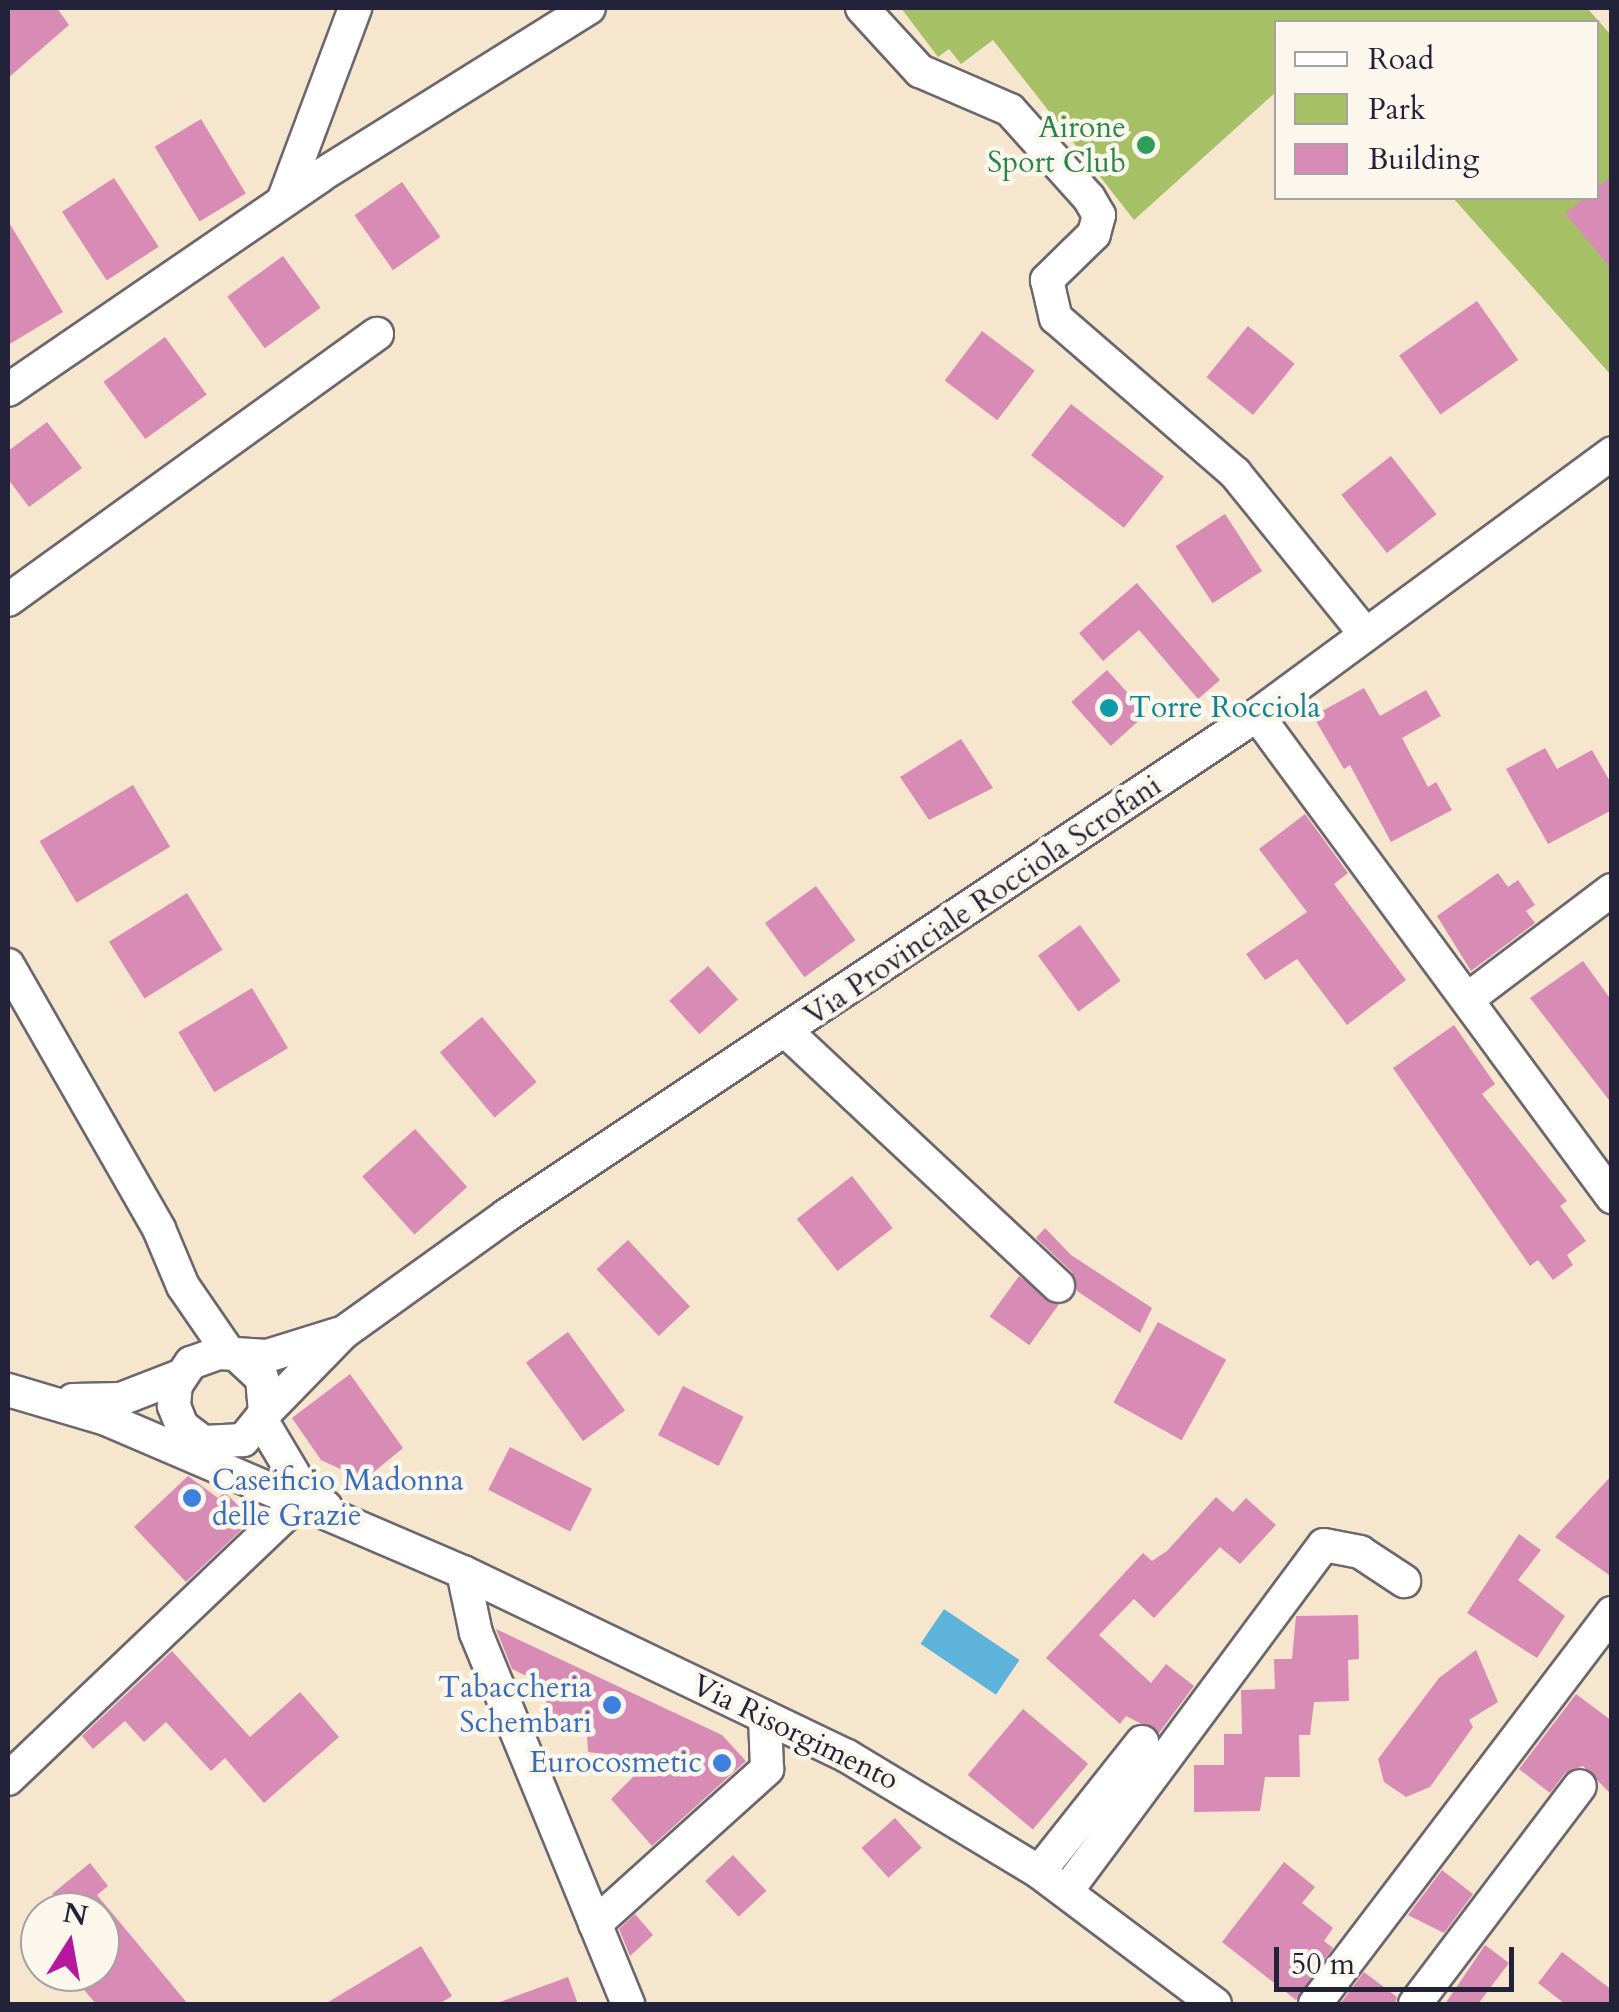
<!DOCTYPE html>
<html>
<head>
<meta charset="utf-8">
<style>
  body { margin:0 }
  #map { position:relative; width:1619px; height:2012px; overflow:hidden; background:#f6e6ce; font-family:Cardo,serif }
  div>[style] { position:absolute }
  .green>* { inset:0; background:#a6c066 }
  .water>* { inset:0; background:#5eb3db; transform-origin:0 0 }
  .building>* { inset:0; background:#d88bb4; transform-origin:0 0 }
  .roads { filter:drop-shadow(2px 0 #6c676e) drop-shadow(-2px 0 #6c676e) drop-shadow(0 2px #6c676e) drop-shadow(0 -2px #6c676e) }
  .minor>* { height:32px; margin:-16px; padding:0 16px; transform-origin:16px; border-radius:16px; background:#fff }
  .dots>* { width:28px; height:28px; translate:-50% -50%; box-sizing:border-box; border:5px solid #fbf7ec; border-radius:50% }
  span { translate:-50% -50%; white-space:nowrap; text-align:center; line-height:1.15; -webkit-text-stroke:9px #fbf7ec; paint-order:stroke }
  .leisure-label { font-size:30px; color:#27864d }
  .right { translate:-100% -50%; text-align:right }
  .culture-label { font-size:30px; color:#0d838f }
  .left { translate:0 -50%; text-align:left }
  .street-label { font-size:30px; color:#22223b }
  .shop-label { font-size:30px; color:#366cbe }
  .frame { position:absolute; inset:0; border:10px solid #22223b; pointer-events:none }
  .legend { position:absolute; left:1274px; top:20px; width:325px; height:180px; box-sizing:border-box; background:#fbf7ec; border:2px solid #a4a2a5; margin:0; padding:12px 18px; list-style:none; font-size:30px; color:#22223b }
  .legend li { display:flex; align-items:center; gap:20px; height:50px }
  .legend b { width:50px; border:2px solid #a4a2a5 }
  .north { position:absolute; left:20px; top:1892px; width:100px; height:100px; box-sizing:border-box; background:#fbf7ec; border:2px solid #a4a2a5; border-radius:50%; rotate:11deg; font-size:28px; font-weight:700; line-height:40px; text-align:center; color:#22223b }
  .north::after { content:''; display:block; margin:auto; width:35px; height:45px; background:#b5179e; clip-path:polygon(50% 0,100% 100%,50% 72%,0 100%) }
  .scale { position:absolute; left:1274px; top:1947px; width:240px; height:45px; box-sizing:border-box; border:5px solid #22223b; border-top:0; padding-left:12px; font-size:30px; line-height:35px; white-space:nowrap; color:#22223b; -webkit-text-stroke:8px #fbf7ec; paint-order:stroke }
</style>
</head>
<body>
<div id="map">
  <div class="green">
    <div style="clip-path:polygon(901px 8px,1587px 8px,1611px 35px,1611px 375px,1453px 198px,1596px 198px,1596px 22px,1276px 22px,1276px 92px,1134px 220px,993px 40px,961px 64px,949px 49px,938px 57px)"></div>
  </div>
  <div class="water">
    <div style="left:944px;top:1609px;width:91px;height:42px;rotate:34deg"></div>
  </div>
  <div class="building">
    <div style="clip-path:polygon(8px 8px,57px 8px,69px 25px,8px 78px)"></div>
    <div style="left:201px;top:119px;width:87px;height:54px;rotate:59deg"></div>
    <div style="clip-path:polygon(1612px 176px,1612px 270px,1565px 213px,1585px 198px,1596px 198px,1596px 188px)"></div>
    <div style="left:114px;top:178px;width:82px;height:62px;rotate:57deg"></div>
    <div style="left:402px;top:182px;width:67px;height:58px;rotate:55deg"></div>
    <div style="clip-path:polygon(8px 221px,63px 312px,8px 345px)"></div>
    <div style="left:283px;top:256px;width:64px;height:69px;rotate:54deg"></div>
    <div style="left:1477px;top:301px;width:72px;height:95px;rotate:55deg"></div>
    <div style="left:1248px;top:326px;width:60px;height:66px;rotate:39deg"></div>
    <div style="left:982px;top:331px;width:66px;height:62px;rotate:37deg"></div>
    <div style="left:165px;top:337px;width:71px;height:76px;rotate:54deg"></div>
    <div style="left:1071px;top:404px;width:118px;height:65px;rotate:38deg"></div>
    <div style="clip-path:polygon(47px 422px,82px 468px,29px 507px,8px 479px,8px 451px)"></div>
    <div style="left:1391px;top:456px;width:74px;height:63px;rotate:52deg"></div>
    <div style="left:1225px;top:514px;width:68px;height:59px;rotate:57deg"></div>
    <div style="clip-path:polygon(1137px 583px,1220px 680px,1198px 699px,1139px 630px,1103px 661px,1079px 633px)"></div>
    <div style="left:1107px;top:670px;width:59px;height:48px;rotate:48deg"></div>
    <div style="clip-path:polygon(1364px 688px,1380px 716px,1426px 690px,1441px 716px,1402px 738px,1428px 787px,1436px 782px,1452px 810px,1391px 842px,1350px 765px,1344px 769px,1313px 716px)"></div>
    <div style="clip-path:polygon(961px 739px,993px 788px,929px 820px,900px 777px)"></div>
    <div style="clip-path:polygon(1545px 748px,1557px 769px,1592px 750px,1612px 785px,1612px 810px,1548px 844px,1506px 769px)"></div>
    <div style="left:133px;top:785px;width:72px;height:109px;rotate:59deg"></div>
    <div style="clip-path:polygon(1305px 814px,1348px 873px,1334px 884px,1406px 980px,1347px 1025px,1297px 959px,1265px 980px,1246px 954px,1307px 912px,1259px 849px)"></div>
    <div style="clip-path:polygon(1498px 873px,1508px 887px,1518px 880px,1535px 905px,1526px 911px,1535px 923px,1471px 971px,1437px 916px)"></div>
    <div style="left:816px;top:886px;width:67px;height:63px;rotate:54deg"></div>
    <div style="left:187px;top:893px;width:67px;height:92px;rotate:58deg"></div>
    <div style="left:1080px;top:925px;width:69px;height:52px;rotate:54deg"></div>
    <div style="clip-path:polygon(1583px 961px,1612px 1001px,1612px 1104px,1530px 998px)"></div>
    <div style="left:708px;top:966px;width:45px;height:52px;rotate:48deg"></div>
    <div style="left:252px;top:988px;width:70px;height:86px;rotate:59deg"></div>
    <div style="left:482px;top:1017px;width:85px;height:55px;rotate:50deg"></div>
    <div style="clip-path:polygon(1454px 1025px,1495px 1084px,1482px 1094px,1567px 1201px,1560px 1206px,1586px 1241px,1567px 1255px,1573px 1265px,1553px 1280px,1538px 1260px,1530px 1266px,1393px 1068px)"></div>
    <div style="left:415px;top:1129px;width:78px;height:71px;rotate:48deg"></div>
    <div style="left:852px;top:1176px;width:66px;height:70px;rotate:52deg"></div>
    <div style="clip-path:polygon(1045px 1228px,1071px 1255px,1152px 1308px,1140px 1333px,1077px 1291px,1072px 1272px,1036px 1238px)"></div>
    <div style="left:628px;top:1240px;width:91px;height:43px;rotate:47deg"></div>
    <div style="left:1019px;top:1276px;width:49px;height:50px;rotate:36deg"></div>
    <div style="left:1158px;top:1322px;width:78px;height:92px;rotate:29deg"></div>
    <div style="left:568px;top:1332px;width:97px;height:52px;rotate:54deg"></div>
    <div style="clip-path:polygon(350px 1374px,403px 1448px,364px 1480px,321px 1460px,292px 1418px)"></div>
    <div style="left:683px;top:1386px;width:68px;height:55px;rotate:27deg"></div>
    <div style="left:510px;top:1447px;width:92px;height:48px;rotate:27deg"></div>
    <div style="clip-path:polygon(1612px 1475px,1612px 1577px,1555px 1537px)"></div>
    <div style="clip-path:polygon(188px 1476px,218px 1498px,225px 1492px,252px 1520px,186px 1582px,134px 1527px)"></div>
    <div style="clip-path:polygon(1216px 1497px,1233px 1512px,1246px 1498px,1276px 1525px,1240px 1564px,1220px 1547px,1154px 1618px,1134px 1599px,1099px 1635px,1151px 1683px,1166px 1664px,1194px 1686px,1159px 1733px,1126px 1716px,1120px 1724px,1046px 1658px,1143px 1553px,1152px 1561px,1167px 1551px)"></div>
    <div style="clip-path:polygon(1519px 1534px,1541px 1550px,1518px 1580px,1565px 1616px,1537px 1658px,1467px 1613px)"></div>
    <div style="clip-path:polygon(1358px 1615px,1359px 1659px,1348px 1660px,1349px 1701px,1314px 1702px,1310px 1735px,1299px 1735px,1300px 1777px,1265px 1777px,1260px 1811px,1194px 1812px,1194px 1765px,1224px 1765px,1224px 1734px,1242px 1734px,1241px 1690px,1275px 1689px,1274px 1659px,1292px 1659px,1296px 1616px)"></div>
    <div style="clip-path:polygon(496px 1629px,722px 1735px,746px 1761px,652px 1846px,611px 1799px,650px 1760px,588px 1752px,587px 1734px,542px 1722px,549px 1687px,512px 1669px)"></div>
    <div style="clip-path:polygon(1476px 1650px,1498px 1702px,1469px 1720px,1473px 1727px,1430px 1787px,1406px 1797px,1384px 1782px,1378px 1759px,1439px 1678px)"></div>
    <div style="clip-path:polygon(172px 1651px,250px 1737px,300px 1692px,339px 1737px,264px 1803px,225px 1758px,211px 1771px,166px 1722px,144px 1742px,125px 1721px,93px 1749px,82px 1736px)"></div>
    <div style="clip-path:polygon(1576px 1694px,1612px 1721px,1612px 1795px,1583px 1766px,1565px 1773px,1550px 1793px,1519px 1769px)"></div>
    <div style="left:1023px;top:1709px;width:85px;height:86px;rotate:40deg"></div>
    <div style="left:895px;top:1818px;width:40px;height:45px;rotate:48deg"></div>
    <div style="left:733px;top:1855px;width:49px;height:38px;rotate:47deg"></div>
    <div style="clip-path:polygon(1284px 1862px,1315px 1887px,1302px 1903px,1333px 1928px,1324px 1941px,1333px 1948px,1296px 2000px,1222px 1942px)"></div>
    <div style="clip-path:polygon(90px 1863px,108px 1886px,97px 1895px,188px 2004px,96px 2004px,69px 1972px,100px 1972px,100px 1912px,66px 1912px,52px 1894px)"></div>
    <div style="clip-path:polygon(1442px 1870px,1473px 1894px,1444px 1933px,1408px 1915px)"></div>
    <div style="clip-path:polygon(635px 1914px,653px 1935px,630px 1956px,619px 1929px)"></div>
    <div style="clip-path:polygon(1485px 1945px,1509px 1963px,1478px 2004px,1445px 2004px)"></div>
    <div style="clip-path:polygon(421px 1946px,452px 1996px,439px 2004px,325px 2004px)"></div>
    <div style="clip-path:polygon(1562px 1952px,1612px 1990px,1612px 2004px,1565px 2004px,1538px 1983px)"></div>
    <div style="clip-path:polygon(1364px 1972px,1397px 1997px,1395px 2004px,1340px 2004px)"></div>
    <div style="clip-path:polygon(568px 1977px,578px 2004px,501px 2004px,500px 2002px)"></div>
  </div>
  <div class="roads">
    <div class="minor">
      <div style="left:862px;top:8px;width:86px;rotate:47.4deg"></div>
      <div style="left:920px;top:71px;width:98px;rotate:23.4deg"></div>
      <div style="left:1010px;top:110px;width:118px;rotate:48.1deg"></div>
      <div style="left:1089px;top:198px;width:20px;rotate:60deg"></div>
      <div style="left:1099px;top:215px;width:20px;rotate:105deg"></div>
      <div style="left:1094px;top:234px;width:66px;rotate:135.6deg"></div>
      <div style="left:1047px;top:280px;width:39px;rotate:77deg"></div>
      <div style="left:1056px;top:318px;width:237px;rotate:40.9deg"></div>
      <div style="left:1235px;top:473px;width:203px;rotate:51deg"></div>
      <div style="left:283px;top:201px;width:206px;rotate:-69.5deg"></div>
      <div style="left:8px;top:390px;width:378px;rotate:-34.4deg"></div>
      <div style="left:320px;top:176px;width:317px;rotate:-32deg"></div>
      <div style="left:8px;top:600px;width:455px;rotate:-35.8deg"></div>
      <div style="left:1257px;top:715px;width:599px;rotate:53.63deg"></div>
      <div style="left:8px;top:965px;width:304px;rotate:60.2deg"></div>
      <div style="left:159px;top:1229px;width:62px;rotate:67.2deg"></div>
      <div style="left:183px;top:1286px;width:81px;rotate:55.5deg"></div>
      <div style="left:1469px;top:998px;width:179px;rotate:-37.1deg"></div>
      <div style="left:788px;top:1033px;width:370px;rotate:43.1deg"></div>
      <div style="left:237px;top:1355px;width:34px;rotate:43deg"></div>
      <div style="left:262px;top:1378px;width:35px;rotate:85deg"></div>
      <div style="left:265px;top:1413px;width:35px;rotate:129deg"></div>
      <div style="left:243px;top:1440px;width:40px;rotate:177.1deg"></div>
      <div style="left:203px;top:1442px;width:26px;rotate:-143deg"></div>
      <div style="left:182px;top:1426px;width:22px;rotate:-112deg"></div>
      <div style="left:174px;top:1406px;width:21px;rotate:-85deg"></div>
      <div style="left:176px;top:1385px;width:27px;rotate:-56deg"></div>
      <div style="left:191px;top:1363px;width:30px;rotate:-20deg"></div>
      <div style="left:219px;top:1353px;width:48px;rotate:3.6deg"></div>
      <div style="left:267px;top:1356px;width:74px;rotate:-17.2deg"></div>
      <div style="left:8px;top:1390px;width:102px;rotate:16.5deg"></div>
      <div style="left:106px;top:1419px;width:388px;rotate:23.2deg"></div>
      <div style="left:463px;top:1572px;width:426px;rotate:25.6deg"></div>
      <div style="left:847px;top:1756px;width:224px;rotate:31.1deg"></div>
      <div style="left:1039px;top:1872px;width:220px;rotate:36.9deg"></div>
      <div style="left:73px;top:1400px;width:48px;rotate:-1.2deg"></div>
      <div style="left:121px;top:1399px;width:63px;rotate:-21.3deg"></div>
      <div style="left:265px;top:1413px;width:112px;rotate:-45.7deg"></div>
      <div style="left:343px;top:1333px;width:202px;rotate:-35.7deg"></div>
      <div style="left:507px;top:1215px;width:901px;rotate:-33.69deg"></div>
      <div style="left:1257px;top:715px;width:441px;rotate:-36.4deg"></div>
      <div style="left:262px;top:1421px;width:72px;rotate:59.2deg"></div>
      <div style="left:299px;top:1483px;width:36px;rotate:42deg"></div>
      <div style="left:463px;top:1572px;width:62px;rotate:78deg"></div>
      <div style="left:476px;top:1633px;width:401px;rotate:67.7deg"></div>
      <div style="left:8px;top:1779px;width:398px;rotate:-43.6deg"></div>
      <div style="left:1039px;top:1872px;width:166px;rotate:-51.6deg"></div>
      <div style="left:1066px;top:1892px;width:432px;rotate:-53.4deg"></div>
      <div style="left:1324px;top:1545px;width:37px;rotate:11deg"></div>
      <div style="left:1360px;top:1552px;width:53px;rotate:33.4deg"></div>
      <div style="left:595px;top:1924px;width:232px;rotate:-42deg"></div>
      <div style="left:767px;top:1769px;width:52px;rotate:-92.2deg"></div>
      <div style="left:1315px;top:2004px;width:491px;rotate:-52.8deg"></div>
      <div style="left:1415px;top:2004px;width:273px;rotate:-52.9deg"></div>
    </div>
  </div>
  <div class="dots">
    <div style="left:1146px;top:145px;background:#2e9e5b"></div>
    <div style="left:1109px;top:708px;background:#0f9aa8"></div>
    <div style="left:192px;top:1498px;background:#3f7fe0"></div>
    <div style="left:612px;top:1705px;background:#3f7fe0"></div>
    <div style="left:722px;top:1763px;background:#3f7fe0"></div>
  </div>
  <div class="leisure-label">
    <span class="right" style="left:1126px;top:145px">Airone<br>Sport Club</span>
  </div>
  <div class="culture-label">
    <span class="left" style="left:1129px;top:708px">Torre Rocciola</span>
  </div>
  <div class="street-label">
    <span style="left:983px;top:901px;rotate:-34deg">Via Provinciale Rocciola Scrofani</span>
    <span style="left:795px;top:1733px;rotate:26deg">Via Risorgimento</span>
  </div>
  <div class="shop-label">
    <span class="left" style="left:212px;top:1498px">Caseificio Madonna<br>delle Grazie</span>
    <span class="right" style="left:592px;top:1705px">Tabaccheria<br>Schembari</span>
    <span class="right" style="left:702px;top:1763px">Eurocosmetic</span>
  </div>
  <div class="frame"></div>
  <ul class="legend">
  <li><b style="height:12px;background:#fff"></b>Road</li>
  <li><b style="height:28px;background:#a6c066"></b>Park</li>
  <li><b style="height:28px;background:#d88bb4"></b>Building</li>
  </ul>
  <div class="north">N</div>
  <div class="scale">50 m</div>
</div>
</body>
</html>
